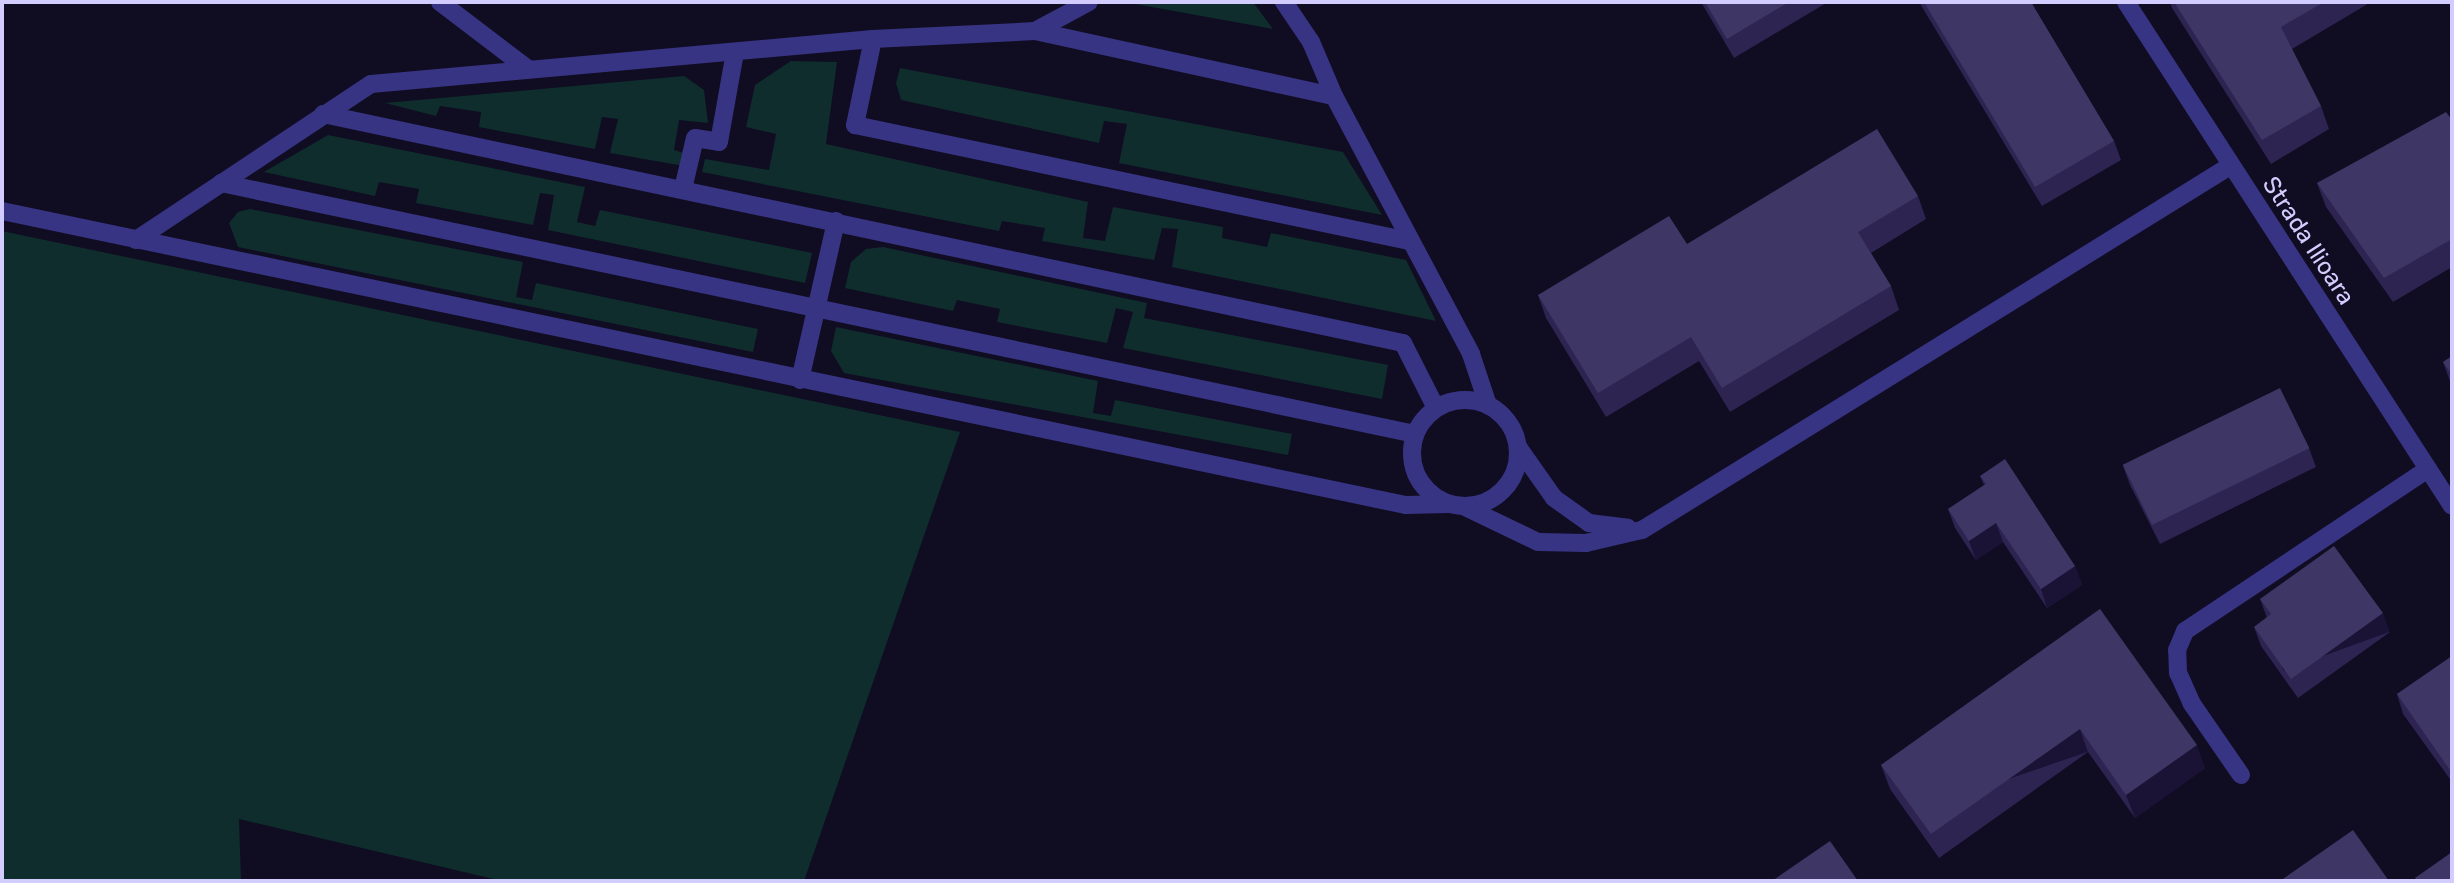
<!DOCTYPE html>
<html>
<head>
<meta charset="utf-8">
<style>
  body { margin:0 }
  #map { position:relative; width:2454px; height:883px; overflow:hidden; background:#100c22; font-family:Rubik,sans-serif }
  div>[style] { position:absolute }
  .green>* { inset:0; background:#0f2d2c }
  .service>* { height:18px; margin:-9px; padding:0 9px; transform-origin:9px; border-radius:9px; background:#383484 }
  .service>.ring { margin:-9px; padding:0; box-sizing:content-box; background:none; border:18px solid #383484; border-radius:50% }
  .minor>* { height:18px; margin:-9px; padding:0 9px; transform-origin:9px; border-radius:9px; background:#383484 }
  .wall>* { inset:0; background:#2d2451 }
  .shaded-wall>* { inset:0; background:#1a1336; transform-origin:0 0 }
  .building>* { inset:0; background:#3e3664; transform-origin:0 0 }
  span { translate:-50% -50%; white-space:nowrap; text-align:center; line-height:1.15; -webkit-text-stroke:7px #100c22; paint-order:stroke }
  .street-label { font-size:24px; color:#d3cdff }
  .frame { position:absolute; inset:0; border:4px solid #d3cdff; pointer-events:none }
</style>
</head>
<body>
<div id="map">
  <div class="green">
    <div style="clip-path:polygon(1124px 2px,1253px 2px,1273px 29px)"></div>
    <div style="clip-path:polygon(791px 61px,837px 62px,826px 144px,1088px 202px,1083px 238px,1105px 241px,1113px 207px,1223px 227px,1222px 238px,1267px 247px,1271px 233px,1406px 260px,1436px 321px,1172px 267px,1178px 229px,1162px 228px,1154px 260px,1042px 241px,1045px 228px,1002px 221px,999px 231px,702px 172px,705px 159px,769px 170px,776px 134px,746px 127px,755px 85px)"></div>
    <div style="clip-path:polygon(900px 68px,1343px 152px,1382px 215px,1119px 163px,1127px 124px,1104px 121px,1099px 143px,901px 100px,896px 83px)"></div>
    <div style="clip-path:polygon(684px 76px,704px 90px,708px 123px,679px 120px,674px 150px,687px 154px,684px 166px,610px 153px,618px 119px,602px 117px,595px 149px,479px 127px,481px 112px,440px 106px,436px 116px,385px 103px)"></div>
    <div style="clip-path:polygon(328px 135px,585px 187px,577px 222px,595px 226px,600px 210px,812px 253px,805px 283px,548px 230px,554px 195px,540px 193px,533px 225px,416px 203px,419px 189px,379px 182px,375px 196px,264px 172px)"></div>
    <div style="clip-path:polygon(250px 209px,523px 262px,516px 297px,532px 300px,536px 283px,758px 329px,753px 352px,238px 247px,229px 223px,238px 212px)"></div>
    <div style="clip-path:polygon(2px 231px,960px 432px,804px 881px,502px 881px,239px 819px,241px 881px,2px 881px)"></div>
    <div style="clip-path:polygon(883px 247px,1147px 303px,1144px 318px,1388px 365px,1382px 399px,1123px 348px,1133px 312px,1116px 308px,1107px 343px,997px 322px,1000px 309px,957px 300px,953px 311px,845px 288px,851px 262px,866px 249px)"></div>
    <div style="clip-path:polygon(836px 327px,1098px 381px,1093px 413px,1111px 416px,1115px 400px,1292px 434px,1288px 455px,844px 373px,831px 351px)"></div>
  </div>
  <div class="service">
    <div style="left:440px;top:2px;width:111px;rotate:37.3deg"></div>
    <div style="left:1284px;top:2px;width:48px;rotate:56deg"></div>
    <div style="left:1311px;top:42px;width:59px;rotate:66.9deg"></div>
    <div style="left:1035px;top:31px;width:61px;rotate:-28.2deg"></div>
    <div style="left:873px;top:39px;width:88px;rotate:101.8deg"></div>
    <div style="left:855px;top:125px;width:566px;rotate:11.83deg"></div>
    <div style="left:323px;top:114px;width:1104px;rotate:11.97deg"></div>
    <div style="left:1403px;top:343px;width:73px;rotate:63.1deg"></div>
    <div style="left:221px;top:183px;width:1220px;rotate:11.87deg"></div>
    <div style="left:683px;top:189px;width:52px;rotate:-76.8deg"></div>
    <div style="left:695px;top:138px;width:24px;rotate:9deg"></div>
    <div style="left:719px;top:142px;width:91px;rotate:-79.9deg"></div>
    <div style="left:2px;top:211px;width:1434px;rotate:11.83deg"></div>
    <div style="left:1406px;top:505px;width:42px;rotate:-1.4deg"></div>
    <div style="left:136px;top:240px;width:282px;rotate:-33.6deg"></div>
    <div style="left:371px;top:84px;width:504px;rotate:-5.12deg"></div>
    <div style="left:873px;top:39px;width:162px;rotate:-2.8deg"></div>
    <div style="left:1035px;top:31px;width:306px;rotate:12.3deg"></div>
    <div style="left:1334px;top:96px;width:292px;rotate:62deg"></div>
    <div style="left:1471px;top:354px;width:54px;rotate:71.6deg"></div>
    <div style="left:800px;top:380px;width:163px;rotate:-77.2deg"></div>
    <div class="ring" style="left:1412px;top:400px;width:88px;height:88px"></div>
    <div style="left:1518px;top:447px;width:62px;rotate:54.8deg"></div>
    <div style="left:1554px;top:498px;width:43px;rotate:35.5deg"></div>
    <div style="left:1589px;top:523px;width:39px;rotate:7deg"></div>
    <div style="left:1465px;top:507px;width:81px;rotate:25.6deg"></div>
    <div style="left:1538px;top:542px;width:48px;rotate:1.2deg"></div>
    <div style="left:1586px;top:543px;width:57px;rotate:-13.1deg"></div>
    <div style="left:1642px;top:530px;width:692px;rotate:-31.76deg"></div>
    <div style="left:2241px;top:775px;width:86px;rotate:-124.6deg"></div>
    <div style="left:2192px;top:704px;width:34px;rotate:-114deg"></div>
    <div style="left:2178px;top:673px;width:23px;rotate:-92deg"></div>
    <div style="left:2177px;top:650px;width:21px;rotate:-67deg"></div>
    <div style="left:2185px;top:631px;width:292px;rotate:-33.7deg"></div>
  </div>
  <div class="minor">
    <div style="left:2126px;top:2px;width:600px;rotate:57.1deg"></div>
  </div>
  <div class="wall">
    <div style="clip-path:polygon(1701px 2px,1828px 2px,1734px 58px)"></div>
    <div style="clip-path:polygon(1919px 2px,2031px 2px,2114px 141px,2121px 160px,2042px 206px)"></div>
    <div style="clip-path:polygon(2170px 2px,2371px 2px,2292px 49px,2321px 106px,2329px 129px,2271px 164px,2172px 8px)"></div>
    <div style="clip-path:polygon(2452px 120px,2452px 267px,2393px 302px,2326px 207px,2317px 183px)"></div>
    <div style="clip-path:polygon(1918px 196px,1926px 219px,1871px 253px,1891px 286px,1899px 310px,1730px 412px,1699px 361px,1606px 417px,1546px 318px,1538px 295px)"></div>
    <div style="clip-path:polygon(2452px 356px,2452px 387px,2443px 362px)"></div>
    <div style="clip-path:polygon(2309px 448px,2316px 467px,2160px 544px,2130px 485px,2123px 466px)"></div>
    <div style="clip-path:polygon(1980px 476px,2075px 566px,2082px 585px,2047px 608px,2003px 542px,1976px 560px,1955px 528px,1948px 509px,1984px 485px)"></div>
    <div style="clip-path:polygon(2260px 599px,2390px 632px,2298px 698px,2261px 646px,2254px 627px,2267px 618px)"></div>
    <div style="clip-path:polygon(2100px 609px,2205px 768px,2135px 818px,2088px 752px,1939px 858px,1890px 789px,1881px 765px)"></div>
    <div style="clip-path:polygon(2452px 656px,2452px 782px,2403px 714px,2397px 694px)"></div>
  </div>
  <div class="shaded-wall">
    <div style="clip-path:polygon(1996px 523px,2003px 542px,1976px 560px,1969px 541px)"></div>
    <div style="clip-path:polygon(2075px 566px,2082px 585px,2047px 608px,2041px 589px)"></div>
    <div style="left:2383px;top:613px;width:20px;height:113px;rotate:70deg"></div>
    <div style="left:2080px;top:729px;width:24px;height:182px;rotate:71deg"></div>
    <div style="clip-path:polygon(2197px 745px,2205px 768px,2135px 818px,2126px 795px)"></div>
  </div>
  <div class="building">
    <div style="clip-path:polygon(1705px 2px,1789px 2px,1727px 39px)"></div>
    <div style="clip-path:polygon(1924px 2px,2031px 2px,2114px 141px,2035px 187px)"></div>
    <div style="clip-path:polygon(2174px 2px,2324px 2px,2281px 27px,2321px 106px,2262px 140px)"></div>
    <div style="clip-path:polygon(2446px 112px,2452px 120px,2452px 239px,2384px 278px,2317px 183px)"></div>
    <div style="clip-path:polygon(1877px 129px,1918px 196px,1858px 232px,1891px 286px,1722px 388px,1691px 337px,1598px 393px,1538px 295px,1669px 216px,1687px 244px)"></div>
    <div style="clip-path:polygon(2452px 356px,2452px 375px,2443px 362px)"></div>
    <div style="left:2280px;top:388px;width:67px;height:175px;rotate:64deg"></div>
    <div style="clip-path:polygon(2005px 459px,2075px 566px,2041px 589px,1996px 523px,1969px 541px,1948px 509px,1986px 484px,1980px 476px)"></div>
    <div style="clip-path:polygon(2334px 546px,2383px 613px,2291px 679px,2254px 627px,2271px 614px,2260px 599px)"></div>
    <div style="clip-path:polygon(2100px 609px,2197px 745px,2126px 795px,2080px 729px,1931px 834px,1881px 765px)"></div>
    <div style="clip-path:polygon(2452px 656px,2452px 773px,2397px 694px)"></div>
    <div style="clip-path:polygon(2353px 830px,2389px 881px,2280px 881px)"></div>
    <div style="clip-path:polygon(1830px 841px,1858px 881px,1772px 881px)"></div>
    <div style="clip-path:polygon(2452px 852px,2452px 881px,2418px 881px,2415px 878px)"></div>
  </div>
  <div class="street-label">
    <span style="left:2308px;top:241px;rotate:57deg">Strada Ilioara</span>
  </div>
  <div class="frame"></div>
</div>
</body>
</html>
